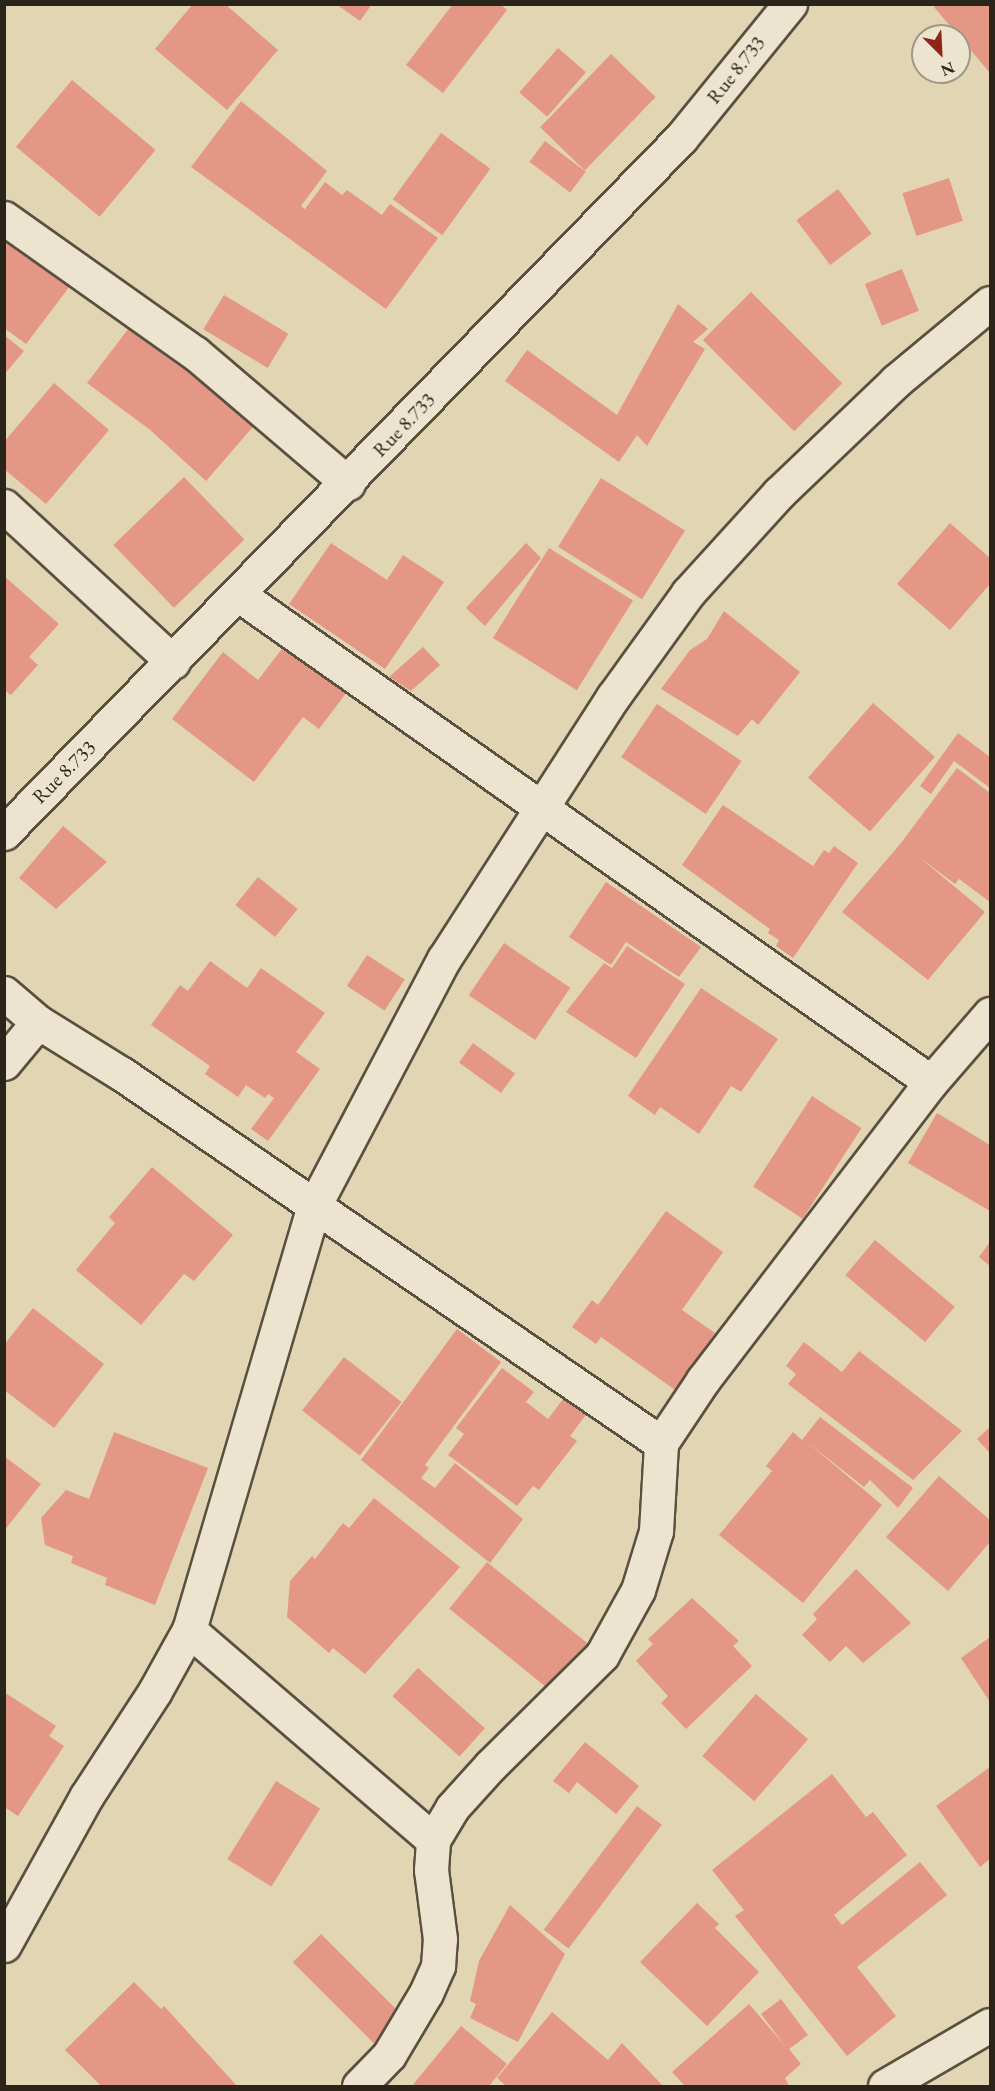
<!DOCTYPE html>
<html>
<head>
<meta charset="utf-8">
<style>
  body { margin:0 }
  #map { position:relative; width:995px; height:2091px; overflow:hidden; background:#e2d5b3; font-family:"EB Garamond",serif }
  div>[style] { position:absolute }
  .building>* { inset:0; background:#e49785; transform-origin:0 0 }
  .roads { filter:drop-shadow(2px 0 #595040) drop-shadow(-2px 0 #595040) drop-shadow(0 2px #595040) drop-shadow(0 -2px #595040) }
  .minor>* { height:33px; margin:-16.5px; padding:0 16.5px; transform-origin:16.5px; border-radius:16.5px; background:#ece4ce }
  span { translate:-50% -50%; white-space:nowrap; text-align:center; line-height:1.15; -webkit-text-stroke:4.5px #ece4ce; paint-order:stroke }
  .street-label { font-size:20px; color:#2b241a }
  .frame { position:absolute; inset:0; border:6px solid #2b241a; pointer-events:none }
  .north { position:absolute; left:911px; top:24px; width:60px; height:60px; box-sizing:border-box; background:#ece4ce; border:2px solid #9f9786; border-radius:50%; rotate:156deg; font-size:16px; font-weight:700; line-height:24px; text-align:center; color:#2b241a }
  .north::after { content:''; display:block; margin:auto; width:21px; height:27px; background:#8f2418; clip-path:polygon(50% 0,100% 100%,50% 72%,0 100%) }
</style>
</head>
<body>
<div id="map">
  <div class="building">
    <div style="clip-path:polygon(193px 4px,225px 4px,278px 50px,227px 110px,155px 49px)"></div>
    <div style="clip-path:polygon(336px 4px,372px 4px,360px 21px)"></div>
    <div style="clip-path:polygon(453px 4px,500px 4px,507px 10px,443px 93px,406px 65px)"></div>
    <div style="clip-path:polygon(937px 4px,990px 4px,990px 73px,934px 7px)"></div>
    <div style="left:558px;top:48px;width:37px;height:59px;rotate:41deg"></div>
    <div style="left:611px;top:54px;width:62px;height:102px;rotate:44deg"></div>
    <div style="left:72px;top:80px;width:109px;height:87px;rotate:40deg"></div>
    <div style="clip-path:polygon(241px 101px,327px 171px,301px 206px,305px 209px,325px 182px,342px 195px,347px 190px,382px 215px,390px 204px,438px 238px,386px 309px,191px 167px)"></div>
    <div style="left:441px;top:133px;width:61px;height:82px;rotate:36deg"></div>
    <div style="left:545px;top:141px;width:51px;height:26px;rotate:37deg"></div>
    <div style="left:949px;top:178px;width:45px;height:49px;rotate:72deg"></div>
    <div style="left:838px;top:189px;width:56px;height:52px;rotate:53deg"></div>
    <div style="clip-path:polygon(4px 236px,70px 286px,26px 344px,4px 328px)"></div>
    <div style="left:902px;top:269px;width:45px;height:40px;rotate:68deg"></div>
    <div style="left:751px;top:292px;width:129px;height:68px;rotate:45deg"></div>
    <div style="left:224px;top:295px;width:75px;height:40px;rotate:31deg"></div>
    <div style="clip-path:polygon(678px 304px,708px 329px,693px 342px,705px 349px,647px 446px,637px 435px,619px 462px,505px 381px,527px 350px,617px 415px)"></div>
    <div style="clip-path:polygon(132px 324px,258px 421px,206px 481px,149px 429px,87px 383px)"></div>
    <div style="clip-path:polygon(4px 335px,24px 351px,4px 375px)"></div>
    <div style="clip-path:polygon(54px 383px,109px 430px,46px 504px,4px 469px,4px 442px)"></div>
    <div style="left:184px;top:477px;width:87px;height:98px;rotate:46deg"></div>
    <div style="left:601px;top:478px;width:99px;height:81px;rotate:32deg"></div>
    <div style="clip-path:polygon(950px 523px,990px 558px,990px 584px,950px 630px,897px 584px)"></div>
    <div style="clip-path:polygon(331px 543px,387px 580px,403px 555px,444px 582px,385px 669px,289px 604px)"></div>
    <div style="clip-path:polygon(526px 543px,541px 558px,485px 626px,466px 608px)"></div>
    <div style="left:549px;top:548px;width:99px;height:106px;rotate:32deg"></div>
    <div style="clip-path:polygon(4px 576px,59px 624px,29px 657px,38px 665px,11px 695px,4px 690px)"></div>
    <div style="clip-path:polygon(724px 611px,800px 672px,758px 725px,752px 719px,738px 736px,661px 689px,690px 650px,707px 639px)"></div>
    <div style="clip-path:polygon(285px 645px,347px 692px,319px 729px,303px 717px,254px 782px,172px 719px,223px 652px,258px 680px)"></div>
    <div style="clip-path:polygon(423px 647px,440px 665px,411px 691px,389px 677px)"></div>
    <div style="left:873px;top:703px;width:82px;height:99px;rotate:41deg"></div>
    <div style="left:657px;top:704px;width:102px;height:64px;rotate:34deg"></div>
    <div style="clip-path:polygon(958px 733px,990px 757px,990px 788px,954px 761px,931px 794px,920px 786px)"></div>
    <div style="clip-path:polygon(957px 768px,990px 793px,990px 902px,959px 879px,955px 884px,919px 857px,985px 912px,928px 980px,842px 912px,901px 843px)"></div>
    <div style="clip-path:polygon(723px 805px,813px 866px,824px 850px,829px 853px,834px 846px,858px 863px,793px 958px,776px 946px,779px 940px,768px 933px,770px 929px,682px 865px)"></div>
    <div style="clip-path:polygon(63px 826px,107px 862px,56px 909px,19px 878px)"></div>
    <div style="left:258px;top:877px;width:51px;height:36px;rotate:39deg"></div>
    <div style="clip-path:polygon(606px 882px,701px 947px,679px 977px,626px 942px,611px 965px,569px 937px)"></div>
    <div style="left:504px;top:943px;width:80px;height:63px;rotate:34deg"></div>
    <div style="clip-path:polygon(627px 946px,685px 984px,636px 1058px,566px 1012px,604px 963px,612px 968px)"></div>
    <div style="left:367px;top:955px;width:45px;height:37px;rotate:33deg"></div>
    <div style="clip-path:polygon(210px 961px,247px 988px,261px 968px,325px 1013px,296px 1052px,320px 1069px,268px 1141px,251px 1129px,274px 1098px,268px 1094px,265px 1098px,246px 1085px,238px 1097px,205px 1074px,210px 1066px,151px 1025px,180px 985px,188px 991px)"></div>
    <div style="clip-path:polygon(701px 988px,778px 1039px,741px 1092px,731px 1086px,699px 1134px,660px 1107px,655px 1115px,628px 1096px)"></div>
    <div style="left:473px;top:1043px;width:52px;height:24px;rotate:36deg"></div>
    <div style="left:812px;top:1096px;width:59px;height:108px;rotate:33deg"></div>
    <div style="clip-path:polygon(937px 1113px,990px 1145px,990px 1211px,908px 1163px)"></div>
    <div style="clip-path:polygon(152px 1167px,233px 1235px,194px 1281px,184px 1274px,141px 1325px,76px 1270px,115px 1223px,109px 1217px)"></div>
    <div style="clip-path:polygon(666px 1211px,723px 1252px,682px 1310px,715px 1333px,675px 1390px,601px 1337px,596px 1344px,572px 1327px,592px 1300px,598px 1305px)"></div>
    <div style="left:875px;top:1240px;width:104px;height:46px;rotate:40deg"></div>
    <div style="clip-path:polygon(990px 1242px,990px 1266px,979px 1257px)"></div>
    <div style="clip-path:polygon(33px 1308px,104px 1364px,54px 1428px,4px 1390px,4px 1345px)"></div>
    <div style="clip-path:polygon(457px 1329px,501px 1362px,425px 1465px,429px 1468px,421px 1478px,435px 1488px,455px 1463px,523px 1519px,490px 1563px,361px 1460px)"></div>
    <div style="clip-path:polygon(804px 1342px,842px 1372px,859px 1351px,962px 1431px,913px 1480px,788px 1384px,796px 1374px,786px 1366px)"></div>
    <div style="left:344px;top:1357px;width:73px;height:68px;rotate:38deg"></div>
    <div style="clip-path:polygon(502px 1368px,534px 1392px,526px 1402px,548px 1419px,566px 1395px,588px 1412px,570px 1436px,577px 1441px,539px 1490px,533px 1486px,517px 1506px,448px 1455px,464px 1434px,456px 1428px)"></div>
    <div style="clip-path:polygon(820px 1417px,913px 1488px,898px 1508px,870px 1480px,864px 1487px,807px 1442px,882px 1505px,803px 1603px,719px 1535px,772px 1471px,766px 1466px,793px 1432px,802px 1440px)"></div>
    <div style="clip-path:polygon(990px 1427px,990px 1453px,977px 1439px)"></div>
    <div style="clip-path:polygon(114px 1432px,208px 1468px,155px 1605px,105px 1585px,107px 1578px,71px 1563px,73px 1556px,45px 1545px,41px 1518px,66px 1490px,89px 1499px)"></div>
    <div style="clip-path:polygon(4px 1456px,41px 1484px,4px 1531px)"></div>
    <div style="clip-path:polygon(939px 1476px,990px 1520px,990px 1542px,948px 1591px,886px 1537px)"></div>
    <div style="clip-path:polygon(374px 1498px,460px 1567px,365px 1674px,333px 1648px,329px 1653px,287px 1617px,290px 1581px,312px 1556px,315px 1559px,343px 1523px,349px 1528px)"></div>
    <div style="left:487px;top:1562px;width:132px;height:60px;rotate:39deg"></div>
    <div style="clip-path:polygon(856px 1569px,911px 1623px,863px 1663px,846px 1646px,830px 1662px,802px 1635px,817px 1619px,813px 1614px)"></div>
    <div style="clip-path:polygon(692px 1598px,739px 1641px,733px 1646px,752px 1666px,686px 1729px,661px 1703px,668px 1696px,636px 1661px,653px 1644px,648px 1639px)"></div>
    <div style="clip-path:polygon(990px 1637px,990px 1702px,961px 1658px)"></div>
    <div style="left:418px;top:1668px;width:90px;height:38px;rotate:42deg"></div>
    <div style="clip-path:polygon(4px 1692px,56px 1726px,49px 1736px,64px 1746px,18px 1816px,4px 1807px)"></div>
    <div style="left:756px;top:1694px;width:69px;height:82px;rotate:41deg"></div>
    <div style="clip-path:polygon(585px 1742px,639px 1786px,616px 1814px,577px 1782px,569px 1793px,553px 1781px)"></div>
    <div style="clip-path:polygon(990px 1767px,990px 1859px,980px 1867px,936px 1806px)"></div>
    <div style="clip-path:polygon(832px 1774px,866px 1817px,873px 1812px,907px 1855px,834px 1915px,842px 1925px,920px 1862px,947px 1895px,857px 1967px,896px 2016px,847px 2056px,735px 1916px,744px 1910px,712px 1870px)"></div>
    <div style="left:276px;top:1781px;width:52px;height:92px;rotate:32deg"></div>
    <div style="left:637px;top:1806px;width:31px;height:155px;rotate:37deg"></div>
    <div style="clip-path:polygon(697px 1903px,719px 1924px,715px 1928px,759px 1972px,707px 2026px,640px 1962px)"></div>
    <div style="clip-path:polygon(510px 1905px,565px 1954px,518px 2042px,470px 2018px,476px 2004px,470px 2001px,479px 1961px)"></div>
    <div style="left:321px;top:1934px;width:117px;height:40px;rotate:45deg"></div>
    <div style="clip-path:polygon(134px 1982px,161px 2009px,164px 2006px,237px 2086px,101px 2086px,65px 2050px)"></div>
    <div style="clip-path:polygon(781px 1999px,808px 2035px,789px 2049px,801px 2064px,785px 2078px,789px 2086px,685px 2086px,672px 2072px,749px 2004px,785px 2046px,761px 2014px)"></div>
    <div style="clip-path:polygon(552px 2012px,608px 2060px,622px 2043px,663px 2086px,506px 2086px,497px 2078px)"></div>
    <div style="clip-path:polygon(461px 2026px,507px 2064px,489px 2086px,412px 2086px)"></div>
  </div>
  <div class="roads">
    <div class="minor">
      <div style="left:4px;top:218px;width:234px;rotate:35.3deg"></div>
      <div style="left:195px;top:353px;width:201px;rotate:40.4deg"></div>
      <div style="left:4px;top:506px;width:230px;rotate:42.7deg"></div>
      <div style="left:239px;top:595px;width:846px;rotate:35.14deg"></div>
      <div style="left:931px;top:1082px;width:90px;rotate:-49.1deg"></div>
      <div style="left:4px;top:833px;width:970px;rotate:-45.75deg"></div>
      <div style="left:681px;top:138px;width:173px;rotate:-50.9deg"></div>
      <div style="left:4px;top:993px;width:45px;rotate:40.5deg"></div>
      <div style="left:4px;top:1063px;width:53px;rotate:-50.3deg"></div>
      <div style="left:38px;top:1022px;width:99px;rotate:31.8deg"></div>
      <div style="left:122px;top:1074px;width:653px;rotate:34.4deg"></div>
      <div style="left:189px;top:1630px;width:322px;rotate:40.7deg"></div>
      <div style="left:4px;top:1945px;width:169px;rotate:-61deg"></div>
      <div style="left:86px;top:1797px;width:126px;rotate:-56.9deg"></div>
      <div style="left:155px;top:1691px;width:70px;rotate:-60.9deg"></div>
      <div style="left:189px;top:1630px;width:440px;rotate:-73.6deg"></div>
      <div style="left:313px;top:1208px;width:281px;rotate:-62.3deg"></div>
      <div style="left:444px;top:959px;width:312px;rotate:-57.2deg"></div>
      <div style="left:613px;top:697px;width:128px;rotate:-54.2deg"></div>
      <div style="left:688px;top:593px;width:135px;rotate:-47.7deg"></div>
      <div style="left:779px;top:493px;width:162px;rotate:-43.7deg"></div>
      <div style="left:896px;top:381px;width:122px;rotate:-39.7deg"></div>
      <div style="left:359px;top:2086px;width:43px;rotate:-45.9deg"></div>
      <div style="left:389px;top:2055px;width:72px;rotate:-59.2deg"></div>
      <div style="left:426px;top:1993px;width:30px;rotate:-66deg"></div>
      <div style="left:438px;top:1966px;width:27px;rotate:-86deg"></div>
      <div style="left:440px;top:1939px;width:70px;rotate:-97.4deg"></div>
      <div style="left:431px;top:1870px;width:30px;rotate:-86deg"></div>
      <div style="left:433px;top:1840px;width:37px;rotate:-59deg"></div>
      <div style="left:452px;top:1808px;width:57px;rotate:-47.9deg"></div>
      <div style="left:490px;top:1766px;width:158px;rotate:-44.7deg"></div>
      <div style="left:602px;top:1655px;width:74px;rotate:-61deg"></div>
      <div style="left:638px;top:1590px;width:62px;rotate:-73deg"></div>
      <div style="left:656px;top:1531px;width:88px;rotate:-86.7deg"></div>
      <div style="left:661px;top:1443px;width:76px;rotate:-56.3deg"></div>
      <div style="left:703px;top:1380px;width:375px;rotate:-52.6deg"></div>
      <div style="left:885px;top:2086px;width:121px;rotate:-30.2deg"></div>
    </div>
  </div>
  <div class="street-label">
    <span style="left:736px;top:70px;rotate:-51deg">Rue 8.733</span>
    <span style="left:404px;top:425px;rotate:-46deg">Rue 8.733</span>
    <span style="left:64px;top:772px;rotate:-45deg">Rue 8.733</span>
  </div>
  <div class="frame"></div>
  <div class="north">N</div>
</div>
</body>
</html>
